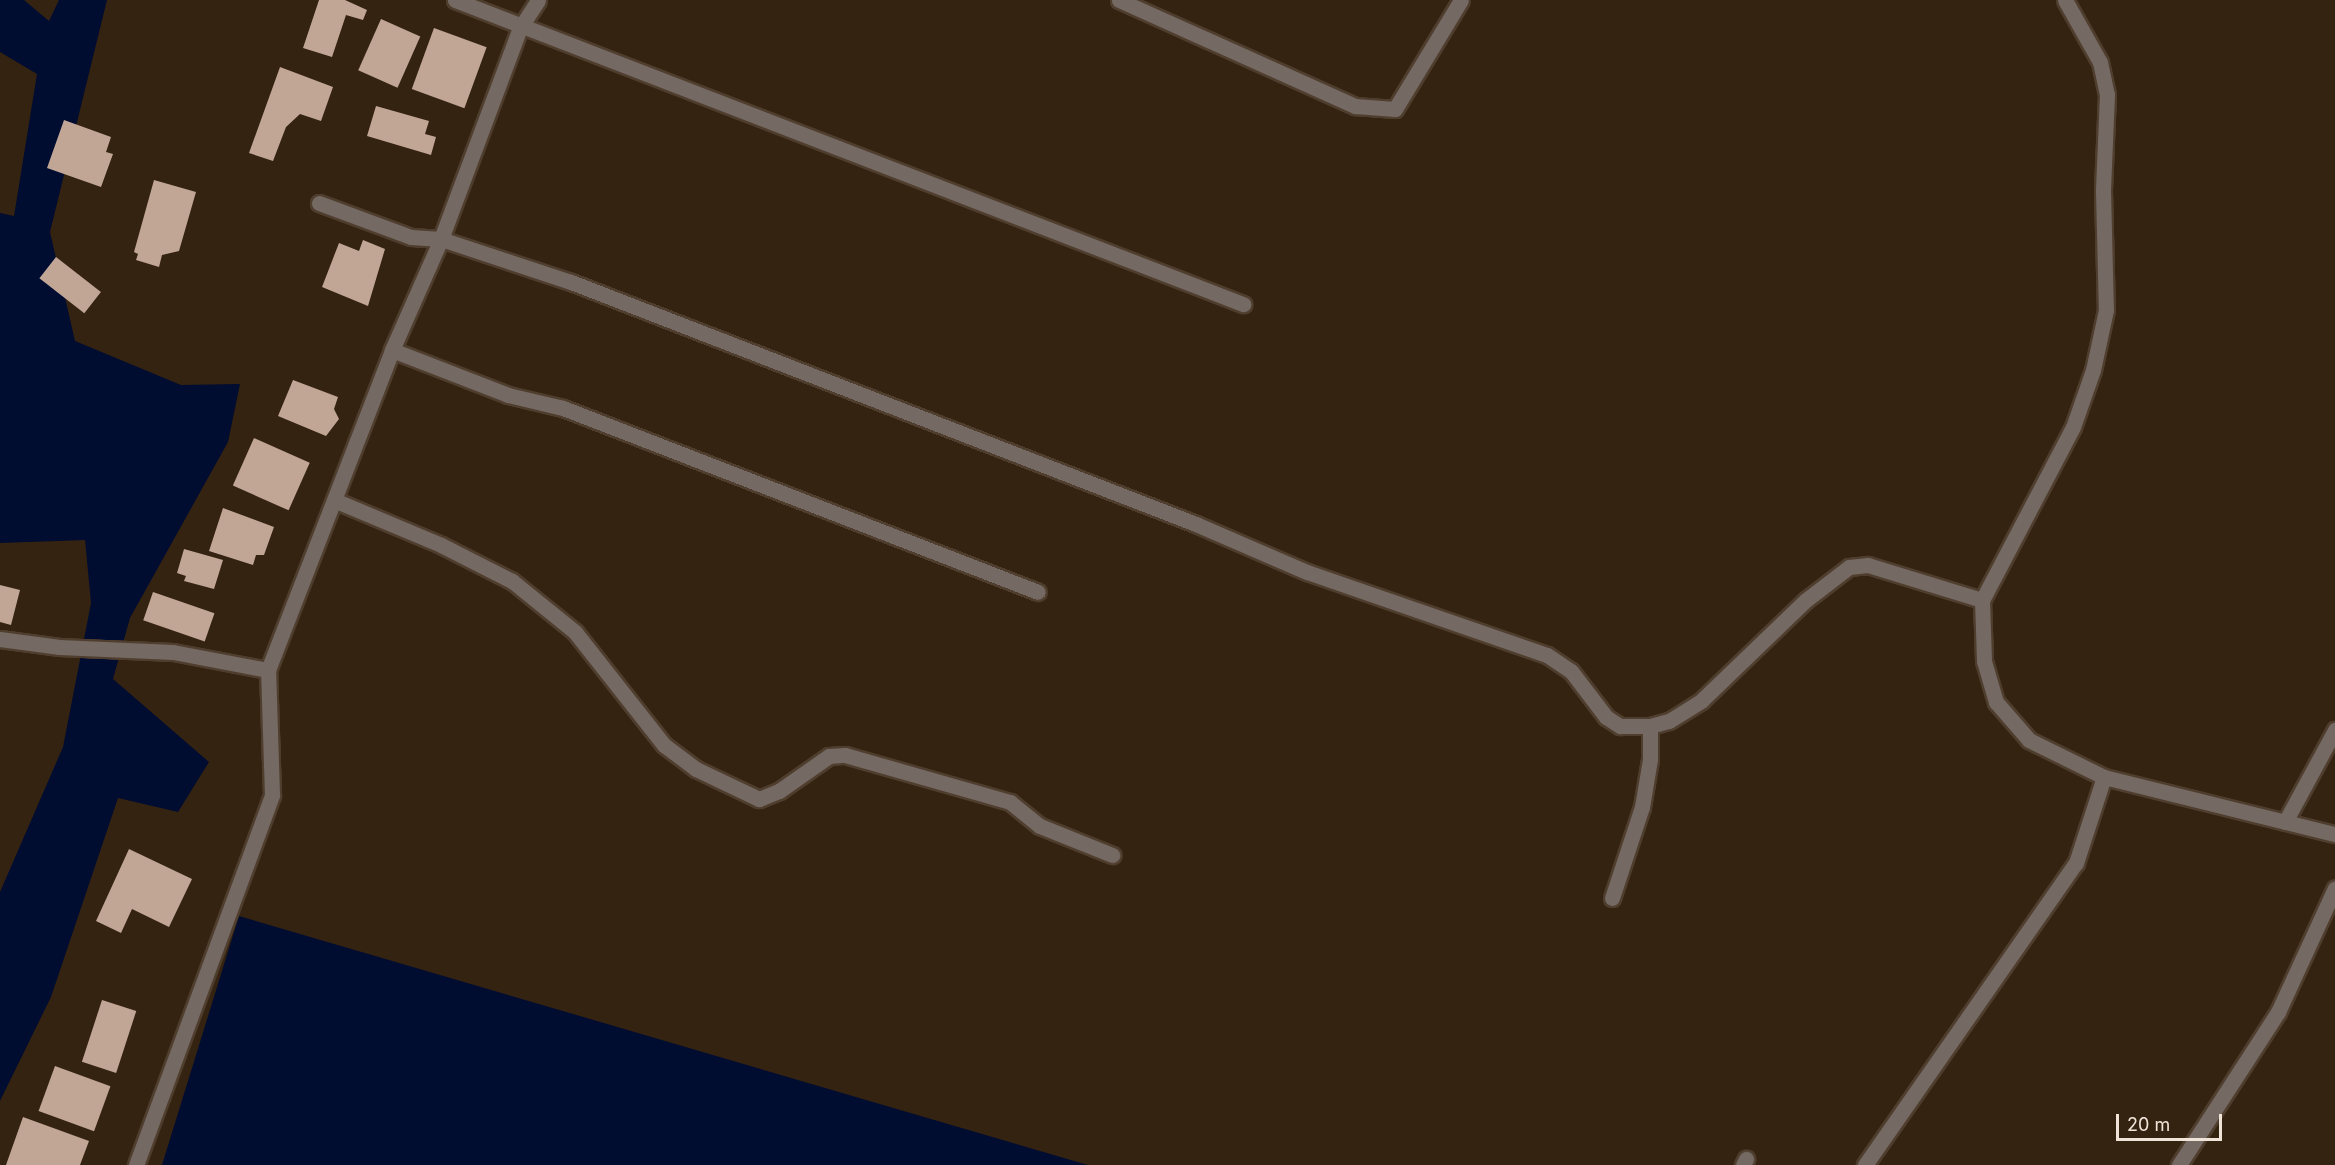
<!DOCTYPE html>
<html>
<head>
<meta charset="utf-8">
<style>
  body { margin:0 }
  #map { position:relative; width:2335px; height:1165px; overflow:hidden; background:#352312; font-family:Inter,sans-serif }
  div>[style] { position:absolute }
  .water>* { inset:0; background:#000c30 }
  .building>* { inset:0; background:#c1a696; transform-origin:0 0 }
  .roads { filter:drop-shadow(2px 0 #4f3e2e) drop-shadow(-2px 0 #4f3e2e) drop-shadow(0 2px #4f3e2e) drop-shadow(0 -2px #4f3e2e) }
  .minor>* { height:15px; margin:-7.5px; padding:0 7.5px; transform-origin:7.5px; border-radius:7.5px; background:#756963 }
  span { translate:-50% -50%; white-space:nowrap; text-align:center; line-height:1.15; -webkit-text-stroke:6px #352312; paint-order:stroke }
  .scale { position:absolute; left:2116px; top:1114px; width:106px; height:27px; box-sizing:border-box; border:3px solid #f0e4d9; border-top:0; padding-left:8px; font-size:18px; line-height:21px; white-space:nowrap; color:#f0e4d9; -webkit-text-stroke:4px #352312; paint-order:stroke }
</style>
</head>
<body>
<div id="map">
  <div class="water">
    <div style="clip-path:polygon(0 0,24px 0,49px 21px,59px 0,107px 0,50px 232px,75px 341px,181px 385px,240px 384px,228px 442px,130px 618px,113px 679px,209px 762px,178px 812px,118px 798px,51px 997px,0 1101px,0 892px,63px 747px,91px 603px,85px 540px,0 543px,0 213px,14px 216px,37px 74px,0 52px)"></div>
    <div style="clip-path:polygon(239px 916px,1088px 1165px,162px 1165px)"></div>
  </div>
  <div class="building">
    <div style="clip-path:polygon(319px 0,345px 0,367px 10px,363px 20px,346px 15px,332px 57px,303px 48px)"></div>
    <div style="left:381px;top:19px;width:43px;height:56px;rotate:24deg"></div>
    <div style="left:434px;top:28px;width:56px;height:65px;rotate:20deg"></div>
    <div style="clip-path:polygon(280px 67px,333px 87px,321px 121px,300px 114px,286px 127px,273px 161px,249px 153px)"></div>
    <div style="clip-path:polygon(376px 106px,429px 121px,425px 134px,436px 137px,431px 155px,367px 136px)"></div>
    <div style="clip-path:polygon(64px 120px,111px 137px,106px 152px,113px 154px,101px 187px,47px 168px)"></div>
    <div style="clip-path:polygon(154px 180px,196px 192px,179px 251px,162px 255px,159px 267px,136px 260px,138px 254px,134px 252px)"></div>
    <div style="clip-path:polygon(363px 240px,385px 249px,368px 306px,322px 287px,339px 243px,359px 251px)"></div>
    <div style="left:56px;top:257px;width:57px;height:27px;rotate:38deg"></div>
    <div style="clip-path:polygon(293px 380px,338px 397px,334px 409px,339px 419px,326px 436px,278px 416px)"></div>
    <div style="left:254px;top:438px;width:61px;height:52px;rotate:24deg"></div>
    <div style="clip-path:polygon(223px 508px,274px 527px,264px 555px,256px 555px,253px 565px,209px 551px)"></div>
    <div style="clip-path:polygon(184px 549px,223px 560px,214px 589px,184px 581px,186px 576px,177px 573px)"></div>
    <div style="clip-path:polygon(0 585px,20px 590px,11px 625px,0 622px)"></div>
    <div style="left:153px;top:592px;width:65px;height:30px;rotate:19deg"></div>
    <div style="clip-path:polygon(129px 849px,192px 879px,169px 927px,132px 909px,121px 933px,96px 921px)"></div>
    <div style="left:102px;top:1000px;width:36px;height:65px;rotate:18deg"></div>
    <div style="left:55px;top:1066px;width:59px;height:48px;rotate:20deg"></div>
    <div style="clip-path:polygon(23px 1117px,89px 1141px,80px 1165px,6px 1165px)"></div>
  </div>
  <div class="roads">
    <div class="minor">
      <div style="left:455px;top:0;width:845px;rotate:21.1deg"></div>
      <div style="left:1119px;top:0;width:259px;rotate:24.2deg"></div>
      <div style="left:1355px;top:106px;width:40px;rotate:4.3deg"></div>
      <div style="left:1395px;top:109px;width:127px;rotate:-58.8deg"></div>
      <div style="left:2065px;top:0;width:71px;rotate:60.6deg"></div>
      <div style="left:2100px;top:62px;width:33px;rotate:78deg"></div>
      <div style="left:2107px;top:94px;width:97px;rotate:92.4deg"></div>
      <div style="left:2103px;top:191px;width:119px;rotate:88.6deg"></div>
      <div style="left:2106px;top:310px;width:61px;rotate:102.2deg"></div>
      <div style="left:2093px;top:370px;width:60px;rotate:109.3deg"></div>
      <div style="left:2073px;top:427px;width:195px;rotate:117.7deg"></div>
      <div style="left:1982px;top:600px;width:61px;rotate:88.1deg"></div>
      <div style="left:1984px;top:661px;width:43px;rotate:73.7deg"></div>
      <div style="left:1996px;top:702px;width:50px;rotate:49deg"></div>
      <div style="left:2029px;top:740px;width:84px;rotate:26.3deg"></div>
      <div style="left:2104px;top:777px;width:238px;rotate:13.9deg"></div>
      <div style="left:319px;top:203px;width:98px;rotate:20.3deg"></div>
      <div style="left:411px;top:237px;width:30px;rotate:4deg"></div>
      <div style="left:441px;top:239px;width:137px;rotate:18.3deg"></div>
      <div style="left:571px;top:282px;width:670px;rotate:21.17deg"></div>
      <div style="left:1196px;top:524px;width:121px;rotate:23.4deg"></div>
      <div style="left:1307px;top:572px;width:254px;rotate:19.1deg"></div>
      <div style="left:1547px;top:655px;width:29px;rotate:34deg"></div>
      <div style="left:1571px;top:671px;width:58px;rotate:52.7deg"></div>
      <div style="left:1606px;top:717px;width:17px;rotate:33deg"></div>
      <div style="left:1620px;top:726px;width:30px"></div>
      <div style="left:1650px;top:726px;width:20px;rotate:-15deg"></div>
      <div style="left:1669px;top:721px;width:39px;rotate:-32deg"></div>
      <div style="left:1702px;top:700px;width:144px;rotate:-43.9deg"></div>
      <div style="left:1806px;top:600px;width:54px;rotate:-37.5deg"></div>
      <div style="left:1849px;top:567px;width:19px;rotate:-6deg"></div>
      <div style="left:1868px;top:565px;width:119px;rotate:17.1deg"></div>
      <div style="left:392px;top:350px;width:124px;rotate:21.2deg"></div>
      <div style="left:508px;top:395px;width:57px;rotate:13.3deg"></div>
      <div style="left:563px;top:408px;width:509px;rotate:21.17deg"></div>
      <div style="left:334px;top:500px;width:116px;rotate:22.8deg"></div>
      <div style="left:441px;top:545px;width:80px;rotate:26.9deg"></div>
      <div style="left:512px;top:581px;width:81px;rotate:39deg"></div>
      <div style="left:575px;top:632px;width:144px;rotate:51.8deg"></div>
      <div style="left:664px;top:745px;width:40px;rotate:37deg"></div>
      <div style="left:696px;top:769px;width:70px;rotate:25.5deg"></div>
      <div style="left:759px;top:799px;width:22px;rotate:-22deg"></div>
      <div style="left:779px;top:791px;width:61px;rotate:-35deg"></div>
      <div style="left:829px;top:756px;width:16px;rotate:-4deg"></div>
      <div style="left:845px;top:755px;width:172px;rotate:15.9deg"></div>
      <div style="left:1010px;top:802px;width:38px;rotate:39deg"></div>
      <div style="left:1040px;top:826px;width:78px;rotate:21.9deg"></div>
      <div style="left:0;top:639px;width:60px;rotate:7.7deg"></div>
      <div style="left:59px;top:647px;width:114px;rotate:2.5deg"></div>
      <div style="left:173px;top:652px;width:97px;rotate:10.7deg"></div>
      <div style="left:2285px;top:822px;width:105px;rotate:-61.5deg"></div>
      <div style="left:1612px;top:898px;width:96px;rotate:-71.8deg"></div>
      <div style="left:1642px;top:807px;width:49px;rotate:-80.5deg"></div>
      <div style="left:1650px;top:759px;width:33px;rotate:-90deg"></div>
      <div style="left:136px;top:1165px;width:394px;rotate:-69.8deg"></div>
      <div style="left:272px;top:795px;width:125px;rotate:-91.8deg"></div>
      <div style="left:268px;top:670px;width:343px;rotate:-68.8deg"></div>
      <div style="left:392px;top:350px;width:121px;rotate:-66.2deg"></div>
      <div style="left:441px;top:239px;width:225px;rotate:-69.5deg"></div>
      <div style="left:520px;top:28px;width:33px;rotate:-57deg"></div>
      <div style="left:1743px;top:1165px;width:7px;rotate:-63deg"></div>
      <div style="left:1865px;top:1165px;width:368px;rotate:-55.1deg"></div>
      <div style="left:2076px;top:863px;width:90px;rotate:-72deg"></div>
      <div style="left:2179px;top:1165px;width:182px;rotate:-57.1deg"></div>
      <div style="left:2278px;top:1012px;width:136px;rotate:-65.3deg"></div>
    </div>
  </div>
  <div class="scale">20 m</div>
</div>
</body>
</html>
